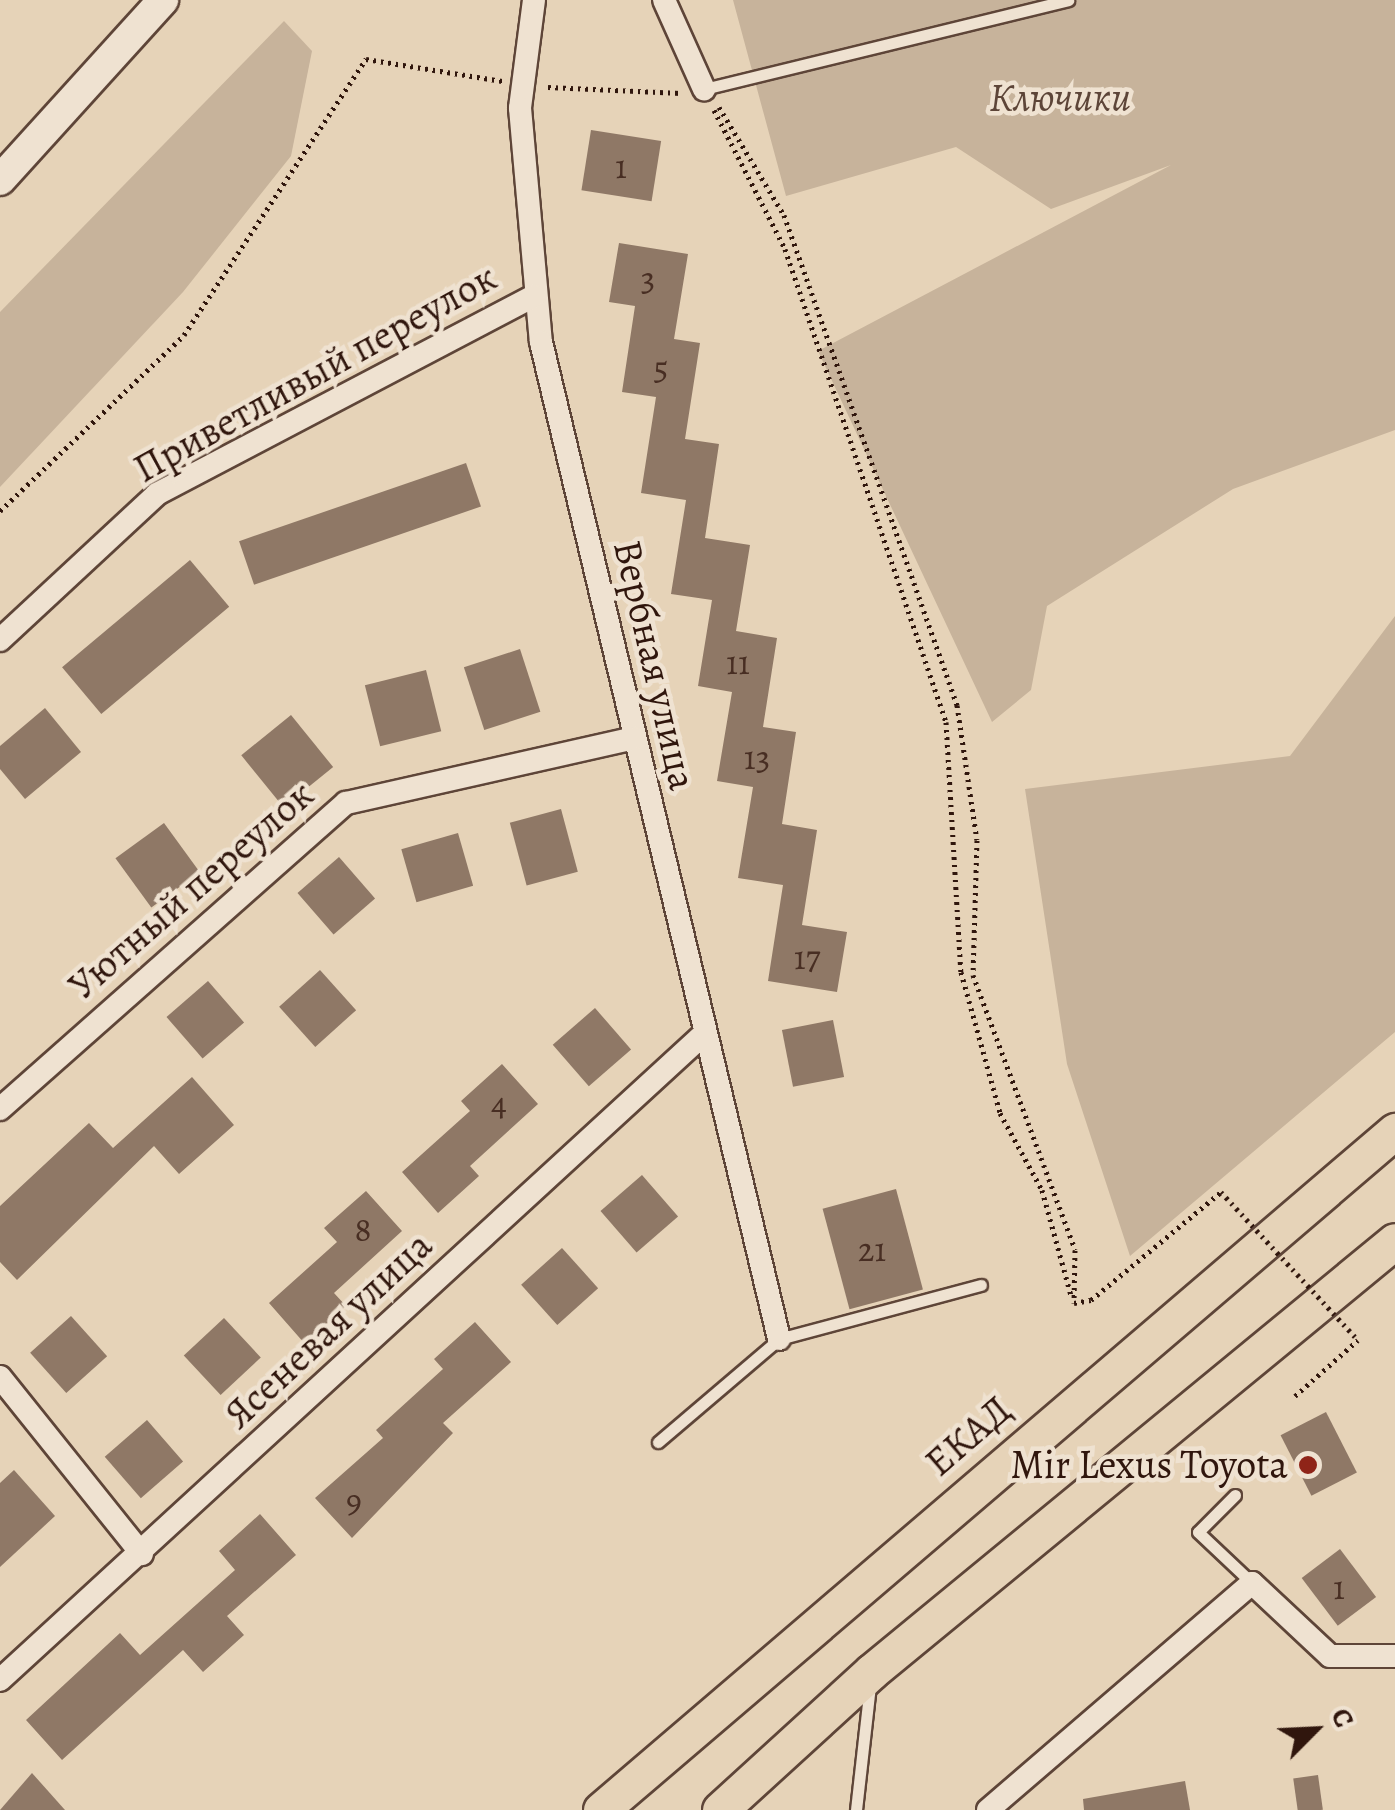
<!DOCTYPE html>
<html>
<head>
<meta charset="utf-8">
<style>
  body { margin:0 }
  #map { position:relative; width:1395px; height:1810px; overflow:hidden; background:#e6d3b8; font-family:Alegreya,serif }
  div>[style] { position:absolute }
  .green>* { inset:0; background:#c7b39b }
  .building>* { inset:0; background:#8f7866; transform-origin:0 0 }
  .path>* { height:5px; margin-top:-2.5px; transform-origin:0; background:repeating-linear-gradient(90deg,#30160d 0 2.5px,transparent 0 7.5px) }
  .roads { filter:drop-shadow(2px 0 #5e4538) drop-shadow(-2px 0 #5e4538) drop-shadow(0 2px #5e4538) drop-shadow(0 -2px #5e4538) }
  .service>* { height:11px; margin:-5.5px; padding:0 5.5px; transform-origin:5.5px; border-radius:5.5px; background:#efe2d1 }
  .minor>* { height:22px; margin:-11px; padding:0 11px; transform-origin:11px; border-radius:11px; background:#efe2d1 }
  .secondary>* { height:30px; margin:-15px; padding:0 15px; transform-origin:15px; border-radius:15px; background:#efe2d1 }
  .trunk>* { height:35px; margin:-17.5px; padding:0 17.5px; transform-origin:17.5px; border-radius:17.5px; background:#e6d3b8 }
  .path-bridge>* { height:5px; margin-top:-2.5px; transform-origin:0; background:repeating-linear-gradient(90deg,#30160d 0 2.5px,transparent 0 7.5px) }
  .dots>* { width:28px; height:28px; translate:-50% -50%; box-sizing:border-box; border:5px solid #efe2d1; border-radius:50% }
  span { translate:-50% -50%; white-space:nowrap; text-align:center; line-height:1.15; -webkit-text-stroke:9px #efe2d1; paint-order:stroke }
  .number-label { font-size:35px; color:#482e23 }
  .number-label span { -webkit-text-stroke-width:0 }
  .park-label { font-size:40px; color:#5d4538; font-style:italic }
  .street-label { font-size:40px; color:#30160d }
  .poi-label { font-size:40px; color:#30160d }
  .right { translate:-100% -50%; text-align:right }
  .north { position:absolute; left:1265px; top:1680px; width:100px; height:100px; -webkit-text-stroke:8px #efe2d1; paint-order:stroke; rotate:66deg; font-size:28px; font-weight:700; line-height:40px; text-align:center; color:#30160d }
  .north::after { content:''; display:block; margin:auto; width:35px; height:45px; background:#30160d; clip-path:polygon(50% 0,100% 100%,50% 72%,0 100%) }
</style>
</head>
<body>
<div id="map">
  <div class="green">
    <div style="clip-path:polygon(733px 0,1395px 0,1395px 430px,1233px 489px,1047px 606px,1031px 690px,992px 722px,818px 351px,1171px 165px,1051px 209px,956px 147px,786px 196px)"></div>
    <div style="clip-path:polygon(284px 21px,312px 51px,291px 156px,183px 292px,0 487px,0 312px)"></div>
    <div style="clip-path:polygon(1395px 616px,1395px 1032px,1130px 1256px,1067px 1064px,1025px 789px,1290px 756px)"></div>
  </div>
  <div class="building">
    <div style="left:591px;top:130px;width:71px;height:61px;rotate:9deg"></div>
    <div style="clip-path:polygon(619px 243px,688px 254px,674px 339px,700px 343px,685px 439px,719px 444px,705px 538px,750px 545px,736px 631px,777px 638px,763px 727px,796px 732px,782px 824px,817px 830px,802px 925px,847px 932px,837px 992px,768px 981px,783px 885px,738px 878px,753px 787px,717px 781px,732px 692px,698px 686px,712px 600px,671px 594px,686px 500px,641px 493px,656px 397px,622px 392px,635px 306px,609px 302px)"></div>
    <div style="left:466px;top:463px;width:46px;height:240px;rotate:71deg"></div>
    <div style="left:190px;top:560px;width:61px;height:167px;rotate:50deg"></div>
    <div style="left:520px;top:649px;width:66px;height:59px;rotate:72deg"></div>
    <div style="left:426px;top:670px;width:63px;height:63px;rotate:76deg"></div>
    <div style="clip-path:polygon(45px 708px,81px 752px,25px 799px,0 769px,0 746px)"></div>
    <div style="left:291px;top:715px;width:67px;height:64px;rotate:51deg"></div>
    <div style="left:561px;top:809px;width:65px;height:53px;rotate:75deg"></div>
    <div style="left:164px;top:823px;width:61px;height:60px;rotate:54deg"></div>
    <div style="left:458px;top:833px;width:55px;height:59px;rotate:74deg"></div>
    <div style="left:339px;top:857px;width:55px;height:55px;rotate:49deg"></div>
    <div style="left:320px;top:970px;width:54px;height:55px;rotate:48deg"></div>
    <div style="left:208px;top:981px;width:55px;height:55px;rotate:49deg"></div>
    <div style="left:595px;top:1008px;width:55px;height:56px;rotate:49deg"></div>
    <div style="left:833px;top:1020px;width:58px;height:52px;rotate:79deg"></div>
    <div style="clip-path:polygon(502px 1064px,538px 1104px,470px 1166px,479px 1176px,438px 1213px,402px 1172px,470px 1111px,461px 1101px)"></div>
    <div style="clip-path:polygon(192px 1077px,234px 1125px,179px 1174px,154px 1146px,17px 1280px,0 1262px,0 1206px,89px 1123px,113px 1148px)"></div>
    <div style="left:642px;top:1175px;width:55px;height:55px;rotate:49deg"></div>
    <div style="left:896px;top:1189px;width:104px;height:76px;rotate:75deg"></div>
    <div style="clip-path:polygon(366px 1191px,402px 1231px,334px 1293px,346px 1306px,305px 1344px,269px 1303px,337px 1242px,324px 1228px)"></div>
    <div style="left:562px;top:1248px;width:54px;height:55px;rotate:48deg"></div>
    <div style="left:71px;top:1316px;width:54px;height:55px;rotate:48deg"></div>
    <div style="left:224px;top:1318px;width:54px;height:55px;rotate:47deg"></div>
    <div style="clip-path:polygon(475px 1322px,511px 1362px,443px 1423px,453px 1433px,352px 1538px,315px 1498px,383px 1438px,376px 1430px,443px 1369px,434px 1359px)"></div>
    <div style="left:1326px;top:1412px;width:68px;height:51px;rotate:63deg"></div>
    <div style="left:147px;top:1420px;width:55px;height:56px;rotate:49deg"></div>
    <div style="clip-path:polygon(14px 1470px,55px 1516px,0 1567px,0 1483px)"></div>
    <div style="clip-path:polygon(260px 1514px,296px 1555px,227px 1616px,244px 1635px,203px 1672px,183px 1650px,62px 1760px,26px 1720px,120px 1633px,140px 1655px,235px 1570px,219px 1551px)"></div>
    <div style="left:1340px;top:1549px;width:60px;height:48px;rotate:53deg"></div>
    <div style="clip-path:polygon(32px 1773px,65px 1810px,0 1810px)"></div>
    <div style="left:1318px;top:1775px;width:35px;height:25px;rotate:82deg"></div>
    <div style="clip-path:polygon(1185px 1781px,1190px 1810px,1084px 1810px,1083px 1799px)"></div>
  </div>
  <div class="path">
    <div style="left:548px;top:87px;width:133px;rotate:2.6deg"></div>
    <div style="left:719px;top:107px;width:126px;rotate:59deg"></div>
    <div style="left:784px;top:215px;width:520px;rotate:70.55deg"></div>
    <div style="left:957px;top:705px;width:136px;rotate:81.6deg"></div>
    <div style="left:977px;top:840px;width:135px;rotate:91.7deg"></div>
    <div style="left:973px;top:975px;width:293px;rotate:69.6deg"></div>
    <div style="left:1075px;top:1250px;width:53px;rotate:91.1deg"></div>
    <div style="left:714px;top:110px;width:156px;rotate:62.9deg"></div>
    <div style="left:785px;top:249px;width:500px;rotate:71.2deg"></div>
    <div style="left:946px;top:722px;width:250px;rotate:86.6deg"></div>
    <div style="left:961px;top:972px;width:146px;rotate:74.5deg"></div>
    <div style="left:1000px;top:1113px;width:88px;rotate:61.4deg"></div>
    <div style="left:1042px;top:1190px;width:109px;rotate:74.6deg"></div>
    <div style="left:0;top:511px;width:255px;rotate:-43.7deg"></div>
    <div style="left:184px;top:335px;width:331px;rotate:-56.6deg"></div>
    <div style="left:366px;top:59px;width:138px;rotate:9.2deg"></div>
    <div style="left:1074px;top:1303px;width:17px;rotate:-10deg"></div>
    <div style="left:1091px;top:1300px;width:169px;rotate:-39.7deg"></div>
    <div style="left:1295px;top:1396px;width:84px;rotate:-41.6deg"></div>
  </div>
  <div class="roads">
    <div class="service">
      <div style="left:704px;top:89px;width:375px;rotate:-13.7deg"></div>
      <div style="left:658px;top:1442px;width:159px;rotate:-40.4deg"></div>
      <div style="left:779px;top:1339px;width:209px;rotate:-15deg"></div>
      <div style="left:1235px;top:1495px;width:52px;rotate:135deg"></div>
      <div style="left:1198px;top:1532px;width:74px;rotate:43.4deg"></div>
      <div style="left:856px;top:1810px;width:126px;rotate:-83.6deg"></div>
    </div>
    <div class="minor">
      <div style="left:534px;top:0;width:109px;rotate:97.4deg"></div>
      <div style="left:520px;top:108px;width:235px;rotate:84.9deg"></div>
      <div style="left:541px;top:342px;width:1025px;rotate:76.57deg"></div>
      <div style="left:664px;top:0;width:98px;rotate:65.8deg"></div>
      <div style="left:0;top:640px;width:214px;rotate:-42.9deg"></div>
      <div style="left:157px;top:494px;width:426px;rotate:-27.7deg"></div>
      <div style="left:0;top:1109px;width:462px;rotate:-41.5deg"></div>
      <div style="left:346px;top:803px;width:295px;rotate:-12.7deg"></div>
      <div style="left:0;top:1377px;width:227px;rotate:51.3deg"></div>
      <div style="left:0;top:1680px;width:957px;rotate:-42.54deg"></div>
      <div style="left:988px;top:1810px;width:348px;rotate:-40.7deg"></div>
      <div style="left:1252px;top:1583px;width:107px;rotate:43.1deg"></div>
      <div style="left:1330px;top:1656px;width:65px"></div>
    </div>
    <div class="secondary">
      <div style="left:0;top:180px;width:243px;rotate:-47.8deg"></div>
    </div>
    <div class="trunk">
      <div style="left:601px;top:1810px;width:1045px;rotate:-40.54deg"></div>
      <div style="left:720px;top:1810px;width:205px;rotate:-42.4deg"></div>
      <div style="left:871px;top:1672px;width:678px;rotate:-39.44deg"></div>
    </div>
  </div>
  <div class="path-bridge">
    <div style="left:1221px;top:1192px;width:202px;rotate:47.2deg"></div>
  </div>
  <div class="dots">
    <div style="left:1308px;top:1465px;background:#8f2418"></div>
  </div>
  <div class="number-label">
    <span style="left:621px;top:166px">1</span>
    <span style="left:648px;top:278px">3</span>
    <span style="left:661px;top:367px">5</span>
    <span style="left:738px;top:662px">11</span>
    <span style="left:757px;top:757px">13</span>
    <span style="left:807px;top:957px">17</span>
    <span style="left:499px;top:1103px">4</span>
    <span style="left:363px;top:1229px">8</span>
    <span style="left:872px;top:1249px">21</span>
    <span style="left:354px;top:1500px">9</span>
    <span style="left:1339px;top:1587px">1</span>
  </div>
  <div class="park-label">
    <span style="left:1060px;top:98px">Ключики</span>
  </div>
  <div class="street-label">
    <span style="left:315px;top:373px;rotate:-29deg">Приветливый переулок</span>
    <span style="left:655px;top:665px;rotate:77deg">Вербная улица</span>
    <span style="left:191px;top:890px;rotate:-41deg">Уютный переулок</span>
    <span style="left:328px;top:1330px;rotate:-43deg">Ясеневая улица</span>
    <span style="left:968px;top:1436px;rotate:-41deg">ЕКАД</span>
  </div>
  <div class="poi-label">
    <span class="right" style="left:1288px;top:1465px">Mir Lexus Toyota</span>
  </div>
  <div class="north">С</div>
</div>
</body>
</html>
